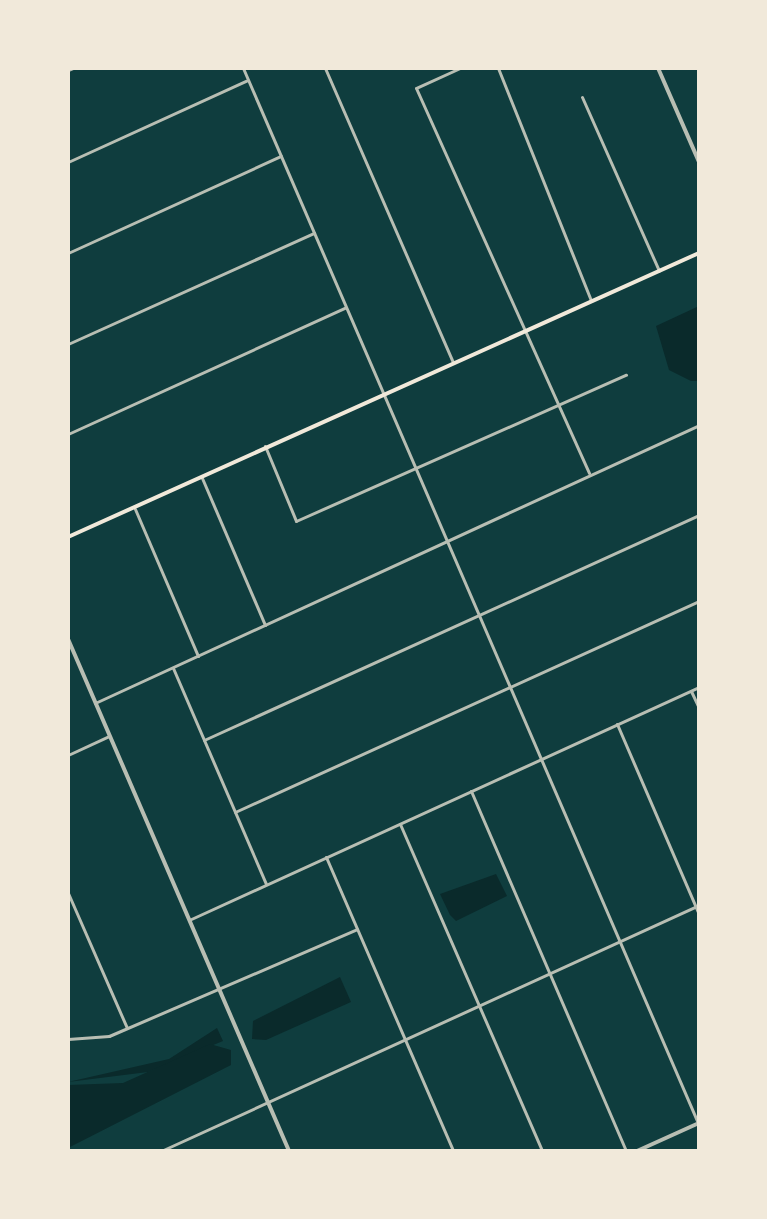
<!DOCTYPE html>
<html>
<head>
<meta charset="utf-8">
<style>
  body { margin:0 }
  #map { position:relative; width:767px; height:1219px; overflow:hidden; background:#0f3d3e; font-family:Karla,sans-serif }
  div>[style] { position:absolute }
  .water>* { inset:0; background:#0a2a2b }
  .minor>* { height:3px; margin:-1.5px; padding:0 1.5px; transform-origin:1.5px; border-radius:1.5px; background:#b8beb3 }
  .tertiary>* { height:4px; margin:-2px; padding:0 2px; transform-origin:2px; border-radius:2px; background:#b8beb3 }
  .secondary>* { height:4px; margin:-2px; padding:0 2px; transform-origin:2px; border-radius:2px; background:#f1e9da }
  span { translate:-50% -50%; white-space:nowrap; text-align:center; line-height:1.15; -webkit-text-stroke:7px #f1e9da; paint-order:stroke }
  .frame { position:absolute; inset:0; border:70px solid #f1e9da; pointer-events:none }
</style>
</head>
<body>
<div id="map">
  <div class="water">
    <div style="clip-path:polygon(699px 306px,699px 381px,691px 381px,669px 370px,656px 326px)"></div>
    <div style="clip-path:polygon(496px 874px,507px 896px,456px 921px,450px 915px,440px 894px)"></div>
    <div style="clip-path:polygon(340px 977px,351px 1002px,266px 1040px,252px 1039px,253px 1021px)"></div>
    <div style="clip-path:polygon(217px 1028px,223px 1041px,148px 1072px,68px 1082px,169px 1059px)"></div>
    <div style="clip-path:polygon(210px 1044px,231px 1050px,231px 1065px,68px 1148px,68px 1085px,123px 1083px)"></div>
  </div>
  <div class="minor">
    <div style="left:243px;top:68px;width:1149px;rotate:66.67deg"></div>
    <div style="left:325px;top:68px;width:321px;rotate:66.5deg"></div>
    <div style="left:460px;top:68px;width:48px;rotate:155.6deg"></div>
    <div style="left:416px;top:88px;width:422px;rotate:65.8deg"></div>
    <div style="left:498px;top:68px;width:251px;rotate:68.2deg"></div>
    <div style="left:68px;top:70px;width:5px;rotate:-22deg"></div>
    <div style="left:582px;top:97px;width:190px;rotate:66.1deg"></div>
    <div style="left:68px;top:162px;width:196px;rotate:-24.5deg"></div>
    <div style="left:68px;top:253px;width:234px;rotate:-24.5deg"></div>
    <div style="left:68px;top:344px;width:270px;rotate:-24.3deg"></div>
    <div style="left:68px;top:434px;width:304px;rotate:-24.5deg"></div>
    <div style="left:265px;top:446px;width:81px;rotate:67.5deg"></div>
    <div style="left:296px;top:521px;width:361px;rotate:-23.9deg"></div>
    <div style="left:202px;top:478px;width:160px;rotate:66.8deg"></div>
    <div style="left:135px;top:509px;width:160px;rotate:66.8deg"></div>
    <div style="left:173px;top:668px;width:235px;rotate:66.7deg"></div>
    <div style="left:691px;top:691px;width:19px;rotate:65deg"></div>
    <div style="left:95px;top:703px;width:665px;rotate:-24.71deg"></div>
    <div style="left:617px;top:724px;width:207px;rotate:66.7deg"></div>
    <div style="left:204px;top:740px;width:544px;rotate:-24.44deg"></div>
    <div style="left:68px;top:755px;width:45px;rotate:-24.9deg"></div>
    <div style="left:471px;top:791px;width:392px;rotate:66.7deg"></div>
    <div style="left:235px;top:812px;width:510px;rotate:-24.45deg"></div>
    <div style="left:400px;top:824px;width:357px;rotate:66.5deg"></div>
    <div style="left:326px;top:857px;width:320px;rotate:66.6deg"></div>
    <div style="left:68px;top:893px;width:147px;rotate:66.4deg"></div>
    <div style="left:189px;top:920px;width:561px;rotate:-24.55deg"></div>
    <div style="left:68px;top:1039px;width:41px;rotate:-4.2deg"></div>
    <div style="left:109px;top:1036px;width:270px;rotate:-23.3deg"></div>
    <div style="left:161px;top:1151px;width:592px;rotate:-24.57deg"></div>
  </div>
  <div class="tertiary">
    <div style="left:658px;top:68px;width:103px;rotate:66.4deg"></div>
    <div style="left:68px;top:639px;width:558px;rotate:66.65deg"></div>
    <div style="left:637px;top:1151px;width:68px;rotate:-24.3deg"></div>
  </div>
  <div class="secondary">
    <div style="left:68px;top:537px;width:692px;rotate:-24.23deg"></div>
  </div>
  <div class="frame"></div>
</div>
</body>
</html>
